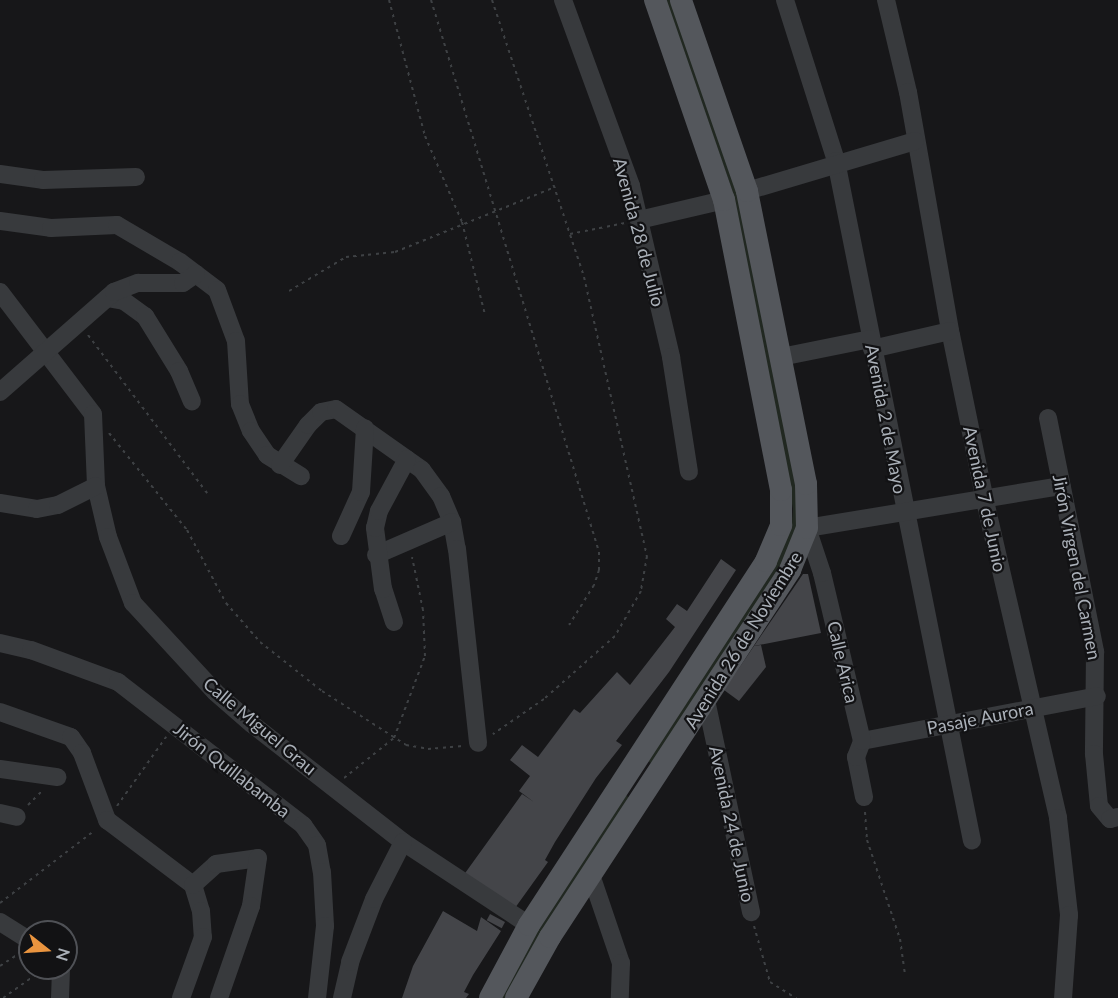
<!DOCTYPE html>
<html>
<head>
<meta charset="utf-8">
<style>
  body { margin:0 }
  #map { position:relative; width:1118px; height:998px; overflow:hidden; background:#171719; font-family:Lato,sans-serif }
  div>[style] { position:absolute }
  .green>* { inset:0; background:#212821 }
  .building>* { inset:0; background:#444549; transform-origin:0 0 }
  .path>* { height:2px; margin-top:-1px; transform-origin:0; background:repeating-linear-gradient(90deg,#3e4144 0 3px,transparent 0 7.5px) }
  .minor>* { height:18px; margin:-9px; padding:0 9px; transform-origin:9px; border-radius:9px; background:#383a3d }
  .major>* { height:22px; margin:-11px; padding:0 11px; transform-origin:11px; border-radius:11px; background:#54575c }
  span { translate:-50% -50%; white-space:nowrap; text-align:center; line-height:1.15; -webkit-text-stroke:4.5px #121214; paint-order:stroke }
  .street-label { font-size:18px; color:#aab0b8 }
  .north { position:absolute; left:18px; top:920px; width:60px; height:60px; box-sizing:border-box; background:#121214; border:2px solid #4f5156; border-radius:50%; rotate:107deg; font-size:16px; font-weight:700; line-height:24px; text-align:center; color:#aab0b8 }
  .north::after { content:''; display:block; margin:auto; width:21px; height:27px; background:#e9943f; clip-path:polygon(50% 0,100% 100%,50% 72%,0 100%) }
</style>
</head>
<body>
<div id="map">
  <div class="green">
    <div style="clip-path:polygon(665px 0,673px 0,731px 164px,799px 488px,798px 524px,784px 562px,652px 764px,648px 761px,792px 522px,793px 509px,732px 190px)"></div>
    <div style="clip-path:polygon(626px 795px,630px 799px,507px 998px,500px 998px,516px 965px)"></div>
  </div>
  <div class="building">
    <div style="clip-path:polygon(721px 559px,736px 570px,669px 672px,616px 741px,622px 745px,596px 778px,555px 842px,545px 860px,548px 862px,515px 908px,463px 876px,522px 794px,534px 802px,519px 791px,530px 776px,510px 760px,522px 745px,538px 757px,574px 709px,580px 713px,617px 672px,630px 685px,675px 627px,666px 619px,677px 604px,687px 611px)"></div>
    <div style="clip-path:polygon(803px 574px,808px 574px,821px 633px,754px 646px)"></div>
    <div style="clip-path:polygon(761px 645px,766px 667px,739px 701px,724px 690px,754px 646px)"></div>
    <div style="clip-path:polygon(443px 911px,477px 931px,481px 917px,501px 931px,473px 975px,464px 992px,469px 994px,466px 998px,402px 998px,413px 966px)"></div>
    <div style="left:490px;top:914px;width:17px;height:7px;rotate:28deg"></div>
  </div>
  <div class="path">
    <div style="left:389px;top:0;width:141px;rotate:75.2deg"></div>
    <div style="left:425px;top:136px;width:94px;rotate:66.7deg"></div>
    <div style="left:462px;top:222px;width:96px;rotate:76.1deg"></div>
    <div style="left:431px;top:0;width:577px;rotate:73.07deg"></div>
    <div style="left:599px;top:552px;width:18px;rotate:90deg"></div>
    <div style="left:599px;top:570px;width:16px;rotate:108deg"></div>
    <div style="left:594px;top:585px;width:47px;rotate:122deg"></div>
    <div style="left:492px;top:0;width:292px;rotate:71.6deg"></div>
    <div style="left:584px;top:277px;width:286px;rotate:77.3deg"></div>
    <div style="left:647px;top:556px;width:36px;rotate:100deg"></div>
    <div style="left:641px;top:591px;width:52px;rotate:120deg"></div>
    <div style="left:615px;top:636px;width:95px;rotate:138.4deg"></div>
    <div style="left:544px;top:699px;width:62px;rotate:145.5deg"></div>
    <div style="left:570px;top:234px;width:56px;rotate:-11.3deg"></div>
    <div style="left:289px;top:291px;width:66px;rotate:-30.8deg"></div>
    <div style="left:346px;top:257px;width:49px;rotate:-5.8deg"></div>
    <div style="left:395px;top:252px;width:173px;rotate:-22.1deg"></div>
    <div style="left:88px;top:335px;width:198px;rotate:53deg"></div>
    <div style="left:109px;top:433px;width:124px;rotate:51.2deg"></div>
    <div style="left:187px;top:530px;width:83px;rotate:61.9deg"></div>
    <div style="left:226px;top:603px;width:52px;rotate:48.9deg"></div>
    <div style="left:260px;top:642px;width:79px;rotate:38.3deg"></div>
    <div style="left:322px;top:691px;width:100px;rotate:32.7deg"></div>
    <div style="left:406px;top:745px;width:22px;rotate:10deg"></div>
    <div style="left:428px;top:749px;width:35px;rotate:-5deg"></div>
    <div style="left:344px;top:778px;width:64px;rotate:-38.7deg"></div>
    <div style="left:394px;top:738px;width:88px;rotate:-69.3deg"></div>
    <div style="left:425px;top:656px;width:46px;rotate:-92.5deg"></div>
    <div style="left:423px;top:610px;width:54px;rotate:-101.7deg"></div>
    <div style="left:28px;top:805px;width:21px;rotate:-45deg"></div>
    <div style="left:117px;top:806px;width:85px;rotate:-54.6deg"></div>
    <div style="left:865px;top:812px;width:28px;rotate:86deg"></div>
    <div style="left:867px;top:840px;width:104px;rotate:71.6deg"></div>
    <div style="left:900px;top:939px;width:34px;rotate:82deg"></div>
    <div style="left:0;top:903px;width:120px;rotate:-37.5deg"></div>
    <div style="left:754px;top:926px;width:58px;rotate:74.1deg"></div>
    <div style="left:770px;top:982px;width:31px;rotate:32deg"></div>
    <div style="left:0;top:966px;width:24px;rotate:-33deg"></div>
    <div style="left:3px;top:998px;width:52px;rotate:-35.5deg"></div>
  </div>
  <div class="minor">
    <div style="left:563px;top:0;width:198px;rotate:69.9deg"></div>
    <div style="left:631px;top:186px;width:176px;rotate:76.8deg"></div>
    <div style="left:671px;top:357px;width:116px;rotate:81.1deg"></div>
    <div style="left:785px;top:0;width:169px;rotate:72.4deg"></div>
    <div style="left:836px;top:161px;width:693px;rotate:78.69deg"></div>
    <div style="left:886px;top:0;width:95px;rotate:76.6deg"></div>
    <div style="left:908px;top:92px;width:247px;rotate:80deg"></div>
    <div style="left:951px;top:335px;width:169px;rotate:78.4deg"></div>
    <div style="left:985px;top:501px;width:325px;rotate:77deg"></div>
    <div style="left:1058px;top:818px;width:98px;rotate:83.5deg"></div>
    <div style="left:1069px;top:915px;width:83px;rotate:94.1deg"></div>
    <div style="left:0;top:174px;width:43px;rotate:7.9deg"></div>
    <div style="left:43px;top:180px;width:93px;rotate:-1.8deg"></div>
    <div style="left:747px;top:191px;width:175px;rotate:-16.6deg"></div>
    <div style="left:639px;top:220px;width:87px;rotate:-13.2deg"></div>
    <div style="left:0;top:221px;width:51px;rotate:7.8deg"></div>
    <div style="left:51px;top:228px;width:66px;rotate:-2.6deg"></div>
    <div style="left:117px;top:225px;width:73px;rotate:30.4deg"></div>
    <div style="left:180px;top:262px;width:46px;rotate:37.1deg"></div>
    <div style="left:217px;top:290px;width:54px;rotate:69.6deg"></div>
    <div style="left:236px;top:341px;width:63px;rotate:86.4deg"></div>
    <div style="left:240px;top:404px;width:29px;rotate:68deg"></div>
    <div style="left:251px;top:431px;width:29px;rotate:56deg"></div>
    <div style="left:267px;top:455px;width:40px;rotate:32deg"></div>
    <div style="left:0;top:292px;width:153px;rotate:52.7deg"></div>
    <div style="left:93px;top:414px;width:72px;rotate:87.6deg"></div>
    <div style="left:96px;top:486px;width:52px;rotate:76.8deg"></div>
    <div style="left:108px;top:537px;width:71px;rotate:69.3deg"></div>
    <div style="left:133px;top:603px;width:121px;rotate:47.3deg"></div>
    <div style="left:215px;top:692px;width:49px;rotate:40.9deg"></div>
    <div style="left:252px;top:724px;width:192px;rotate:38deg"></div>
    <div style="left:403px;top:842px;width:151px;rotate:33.4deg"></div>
    <div style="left:107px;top:298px;width:17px;rotate:10deg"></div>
    <div style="left:124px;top:301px;width:26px;rotate:36deg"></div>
    <div style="left:145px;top:316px;width:65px;rotate:58.3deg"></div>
    <div style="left:179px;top:371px;width:33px;rotate:67deg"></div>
    <div style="left:872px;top:349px;width:80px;rotate:-13deg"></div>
    <div style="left:781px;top:357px;width:91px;rotate:-11.4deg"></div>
    <div style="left:0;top:392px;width:152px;rotate:-41.3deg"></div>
    <div style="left:114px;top:292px;width:26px;rotate:-21deg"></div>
    <div style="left:138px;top:283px;width:45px"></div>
    <div style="left:183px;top:283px;width:16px;rotate:-35deg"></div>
    <div style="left:1048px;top:418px;width:239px;rotate:78.6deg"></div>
    <div style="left:1095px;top:652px;width:102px;rotate:90.6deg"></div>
    <div style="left:1094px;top:754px;width:52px;rotate:84.5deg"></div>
    <div style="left:1099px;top:806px;width:17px;rotate:50deg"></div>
    <div style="left:1110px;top:819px;width:8px;rotate:-14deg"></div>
    <div style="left:280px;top:465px;width:49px;rotate:-55deg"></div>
    <div style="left:308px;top:425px;width:18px;rotate:-45deg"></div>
    <div style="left:321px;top:412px;width:15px;rotate:-11deg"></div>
    <div style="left:336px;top:409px;width:105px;rotate:35.3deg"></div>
    <div style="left:422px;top:470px;width:32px;rotate:54deg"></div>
    <div style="left:441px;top:496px;width:28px;rotate:67deg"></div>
    <div style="left:452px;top:522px;width:27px;rotate:80deg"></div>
    <div style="left:457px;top:549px;width:195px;rotate:83.8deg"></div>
    <div style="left:0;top:503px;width:37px;rotate:9deg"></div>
    <div style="left:37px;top:509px;width:21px;rotate:-11deg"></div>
    <div style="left:58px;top:505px;width:42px;rotate:-26.6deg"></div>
    <div style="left:341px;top:536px;width:48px;rotate:-65.6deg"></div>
    <div style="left:361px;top:492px;width:64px;rotate:-86.4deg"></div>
    <div style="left:376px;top:555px;width:83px;rotate:-23.5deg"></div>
    <div style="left:394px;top:622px;width:35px;rotate:-108deg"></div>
    <div style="left:383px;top:589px;width:62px;rotate:-97.5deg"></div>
    <div style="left:375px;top:528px;width:17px;rotate:-77deg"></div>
    <div style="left:379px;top:511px;width:59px;rotate:-61.7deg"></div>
    <div style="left:0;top:643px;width:32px;rotate:13deg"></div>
    <div style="left:31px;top:650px;width:93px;rotate:20.2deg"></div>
    <div style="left:118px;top:682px;width:234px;rotate:37.7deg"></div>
    <div style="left:303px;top:825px;width:24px;rotate:55deg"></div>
    <div style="left:317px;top:845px;width:27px;rotate:80deg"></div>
    <div style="left:322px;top:872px;width:54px;rotate:86.8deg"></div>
    <div style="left:325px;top:926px;width:72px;rotate:96.3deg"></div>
    <div style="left:706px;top:700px;width:217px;rotate:78deg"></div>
    <div style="left:0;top:712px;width:75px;rotate:19.4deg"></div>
    <div style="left:71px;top:737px;width:19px;rotate:55deg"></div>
    <div style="left:82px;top:753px;width:72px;rotate:69.5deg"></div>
    <div style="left:107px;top:820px;width:108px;rotate:37.1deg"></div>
    <div style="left:193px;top:885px;width:27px;rotate:73deg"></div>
    <div style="left:201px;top:911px;width:26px;rotate:86deg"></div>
    <div style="left:203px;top:937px;width:65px;rotate:109.8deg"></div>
    <div style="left:862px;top:741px;width:239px;rotate:-10.8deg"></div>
    <div style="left:0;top:769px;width:58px;rotate:8deg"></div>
    <div style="left:864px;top:797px;width:41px;rotate:-101.3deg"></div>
    <div style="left:856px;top:757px;width:17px;rotate:-69deg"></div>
    <div style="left:862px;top:741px;width:173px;rotate:-103.4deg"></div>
    <div style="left:822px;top:573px;width:47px;rotate:-108.4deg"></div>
    <div style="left:807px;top:528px;width:258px;rotate:-9.4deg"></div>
    <div style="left:0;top:813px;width:17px;rotate:13deg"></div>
    <div style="left:591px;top:875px;width:93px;rotate:71.2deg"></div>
    <div style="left:621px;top:963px;width:35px;rotate:92deg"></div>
    <div style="left:193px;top:885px;width:31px;rotate:-42deg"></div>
    <div style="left:216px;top:864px;width:42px;rotate:-8.1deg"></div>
    <div style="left:258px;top:858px;width:49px;rotate:98.3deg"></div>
    <div style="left:251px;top:906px;width:97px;rotate:109.2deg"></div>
    <div style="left:0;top:922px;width:36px;rotate:32deg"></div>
    <div style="left:60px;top:998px;width:30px;rotate:-88deg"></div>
    <div style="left:342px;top:998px;width:37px;rotate:-77deg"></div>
    <div style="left:350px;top:962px;width:67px;rotate:-69.1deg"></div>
    <div style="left:374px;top:899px;width:64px;rotate:-63deg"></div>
  </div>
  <div class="major">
    <div style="left:490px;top:998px;width:83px;rotate:-61.9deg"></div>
    <div style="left:529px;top:925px;width:434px;rotate:-56.9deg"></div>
    <div style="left:766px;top:561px;width:39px;rotate:-67deg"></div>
    <div style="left:781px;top:525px;width:35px;rotate:-90deg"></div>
    <div style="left:781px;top:490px;width:296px;rotate:-101.1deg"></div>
    <div style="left:724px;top:200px;width:212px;rotate:-109deg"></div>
    <div style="left:516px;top:998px;width:70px;rotate:-60.9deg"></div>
    <div style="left:550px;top:937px;width:439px;rotate:-56.8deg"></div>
    <div style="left:790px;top:570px;width:45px;rotate:-68deg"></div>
    <div style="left:807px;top:528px;width:44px;rotate:-91.3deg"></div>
    <div style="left:806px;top:484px;width:299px;rotate:-101.4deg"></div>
    <div style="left:747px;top:191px;width:202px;rotate:-109.1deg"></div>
  </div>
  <div class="street-label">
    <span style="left:639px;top:232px;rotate:75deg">Avenida 28 de Julio</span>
    <span style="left:886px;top:419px;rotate:79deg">Avenida 2 de Mayo</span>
    <span style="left:985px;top:499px;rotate:78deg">Avenida 7 de Junio</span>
    <span style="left:1077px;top:567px;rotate:79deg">Jirón Virgen del Carmen</span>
    <span style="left:743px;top:640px;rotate:-58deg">Avenida 26 de Noviembre</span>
    <span style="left:843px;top:662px;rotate:77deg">Calle Arica</span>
    <span style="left:980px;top:718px;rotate:-11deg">Pasaje Aurora</span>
    <span style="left:260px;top:726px;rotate:40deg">Calle Miguel Grau</span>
    <span style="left:232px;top:770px;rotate:38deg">Jirón Quillabamba</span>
    <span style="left:732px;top:824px;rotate:78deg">Avenida 24 de Junio</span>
  </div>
  <div class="north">N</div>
</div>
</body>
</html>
